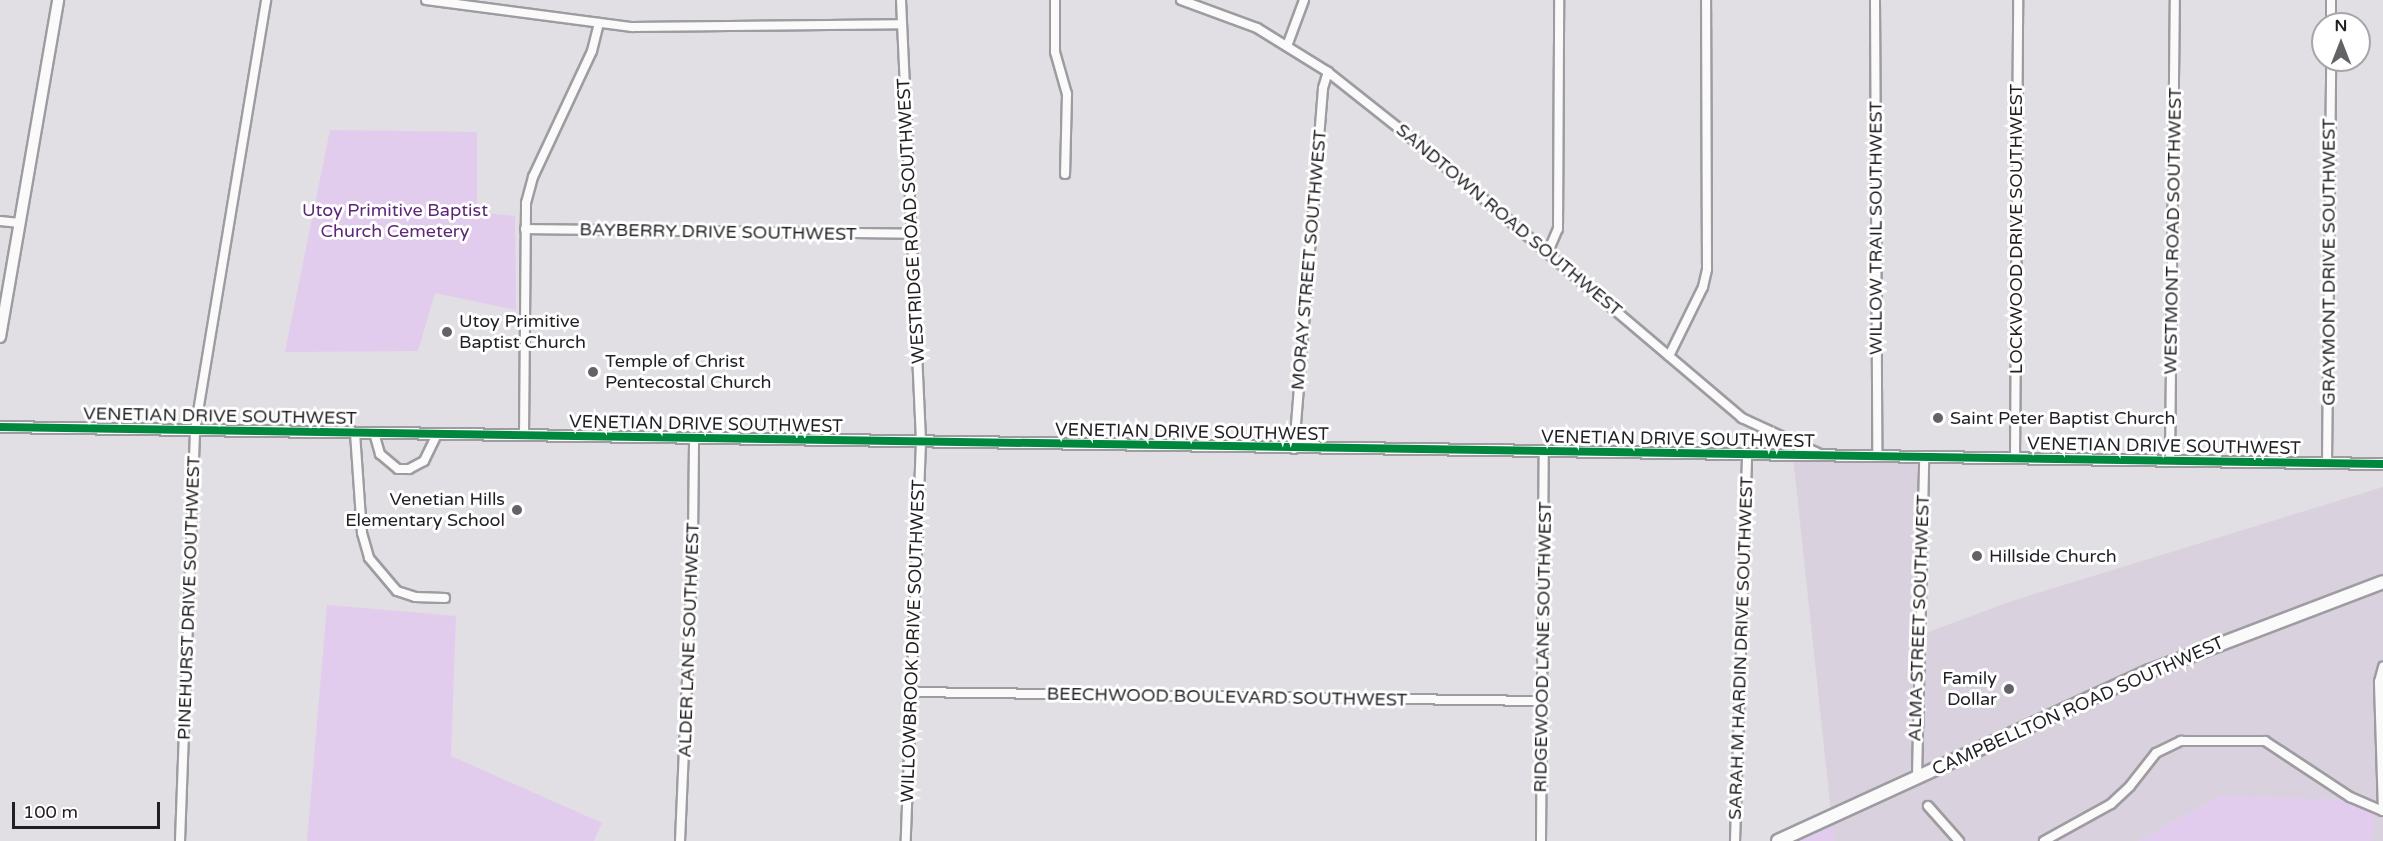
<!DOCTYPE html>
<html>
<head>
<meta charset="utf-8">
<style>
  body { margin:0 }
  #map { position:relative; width:2383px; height:841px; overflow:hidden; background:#e1dee4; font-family:"Varela Round",sans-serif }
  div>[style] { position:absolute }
  .built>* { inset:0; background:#d9d1dd }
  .green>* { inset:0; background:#e2ccee }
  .roads { filter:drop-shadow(2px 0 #9e9ca1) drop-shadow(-2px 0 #9e9ca1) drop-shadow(0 2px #9e9ca1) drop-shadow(0 -2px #9e9ca1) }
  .minor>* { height:8px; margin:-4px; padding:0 4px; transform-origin:4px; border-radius:4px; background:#fafafb }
  .tertiary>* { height:10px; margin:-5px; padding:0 5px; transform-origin:5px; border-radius:5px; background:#fafafb }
  .secondary>* { height:12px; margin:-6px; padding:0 6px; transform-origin:6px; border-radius:6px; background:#fafafb }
  .cycleway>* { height:8px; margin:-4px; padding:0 4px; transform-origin:4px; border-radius:4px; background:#00873e }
  .dots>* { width:16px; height:16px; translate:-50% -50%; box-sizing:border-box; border:3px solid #fff; border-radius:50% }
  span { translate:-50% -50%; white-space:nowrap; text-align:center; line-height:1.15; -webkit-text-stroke:6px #fff; paint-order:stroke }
  .park-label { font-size:18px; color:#5d2677 }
  .street-label { font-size:18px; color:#211f23 }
  .poi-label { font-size:18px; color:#211f23 }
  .left { translate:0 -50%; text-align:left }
  .right { translate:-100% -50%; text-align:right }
  .north { position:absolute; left:2311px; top:12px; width:60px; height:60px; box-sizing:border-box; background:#fff; border:2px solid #a6a5a7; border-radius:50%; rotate:0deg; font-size:16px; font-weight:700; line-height:24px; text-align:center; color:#211f23 }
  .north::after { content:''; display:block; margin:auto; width:21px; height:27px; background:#646267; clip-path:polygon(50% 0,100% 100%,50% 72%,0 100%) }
  .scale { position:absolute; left:12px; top:802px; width:148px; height:27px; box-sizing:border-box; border:3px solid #211f23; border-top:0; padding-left:8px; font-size:18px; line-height:21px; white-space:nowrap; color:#211f23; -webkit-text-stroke:4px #fff; paint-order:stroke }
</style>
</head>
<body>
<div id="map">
  <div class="built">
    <div style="clip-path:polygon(1793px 456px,1927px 461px,1923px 634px,2012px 601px,2383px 487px,2383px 841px,2371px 841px,2375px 801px,2220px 796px,2138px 841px,1834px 841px)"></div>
  </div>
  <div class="green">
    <div style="clip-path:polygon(330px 130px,477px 132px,477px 212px,515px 216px,516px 310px,435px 293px,418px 351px,285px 352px)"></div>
    <div style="clip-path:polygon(327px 605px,456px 616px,451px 756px,602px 823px,594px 841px,307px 841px)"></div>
    <div style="clip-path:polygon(2220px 796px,2376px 801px,2371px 841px,2138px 841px)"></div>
    <div style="clip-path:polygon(1833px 814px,1834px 841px,1780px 841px)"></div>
  </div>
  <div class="roads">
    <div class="minor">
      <div style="left:426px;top:0;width:208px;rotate:7.5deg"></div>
      <div style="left:632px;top:27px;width:269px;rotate:-0.6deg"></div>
      <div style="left:901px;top:0;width:442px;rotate:87.4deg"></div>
      <div style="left:921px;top:442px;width:399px;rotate:92.2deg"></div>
      <div style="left:1055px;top:0;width:52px;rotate:90deg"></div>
      <div style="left:1055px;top:52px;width:44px;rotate:74.1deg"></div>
      <div style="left:1067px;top:94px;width:80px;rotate:91.4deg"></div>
      <div style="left:1181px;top:0;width:81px;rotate:20.2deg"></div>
      <div style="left:1257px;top:28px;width:84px;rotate:31.8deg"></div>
      <div style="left:1328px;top:72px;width:116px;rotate:38.4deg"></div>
      <div style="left:1419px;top:144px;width:424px;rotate:40.3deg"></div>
      <div style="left:1742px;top:418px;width:86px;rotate:24.8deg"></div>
      <div style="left:1875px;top:0;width:457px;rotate:89.7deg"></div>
      <div style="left:2331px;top:24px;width:24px;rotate:-90deg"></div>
      <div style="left:1287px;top:46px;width:49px;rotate:-69.7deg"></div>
      <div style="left:0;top:221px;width:20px;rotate:6deg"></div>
      <div style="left:525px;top:229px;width:387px;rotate:0.7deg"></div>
      <div style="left:1548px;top:252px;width:25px;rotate:-67deg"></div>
      <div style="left:1558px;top:229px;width:229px;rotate:-89.7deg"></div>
      <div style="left:1669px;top:356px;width:77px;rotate:-63.8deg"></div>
      <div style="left:1703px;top:287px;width:18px;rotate:-77deg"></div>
      <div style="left:1707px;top:269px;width:269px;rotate:-90.2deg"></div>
      <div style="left:355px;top:433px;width:100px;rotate:86deg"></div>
      <div style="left:362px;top:533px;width:26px;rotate:74deg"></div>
      <div style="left:369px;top:558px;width:43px;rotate:49.7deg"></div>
      <div style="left:397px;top:591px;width:19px;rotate:18deg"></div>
      <div style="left:415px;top:597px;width:30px;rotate:2deg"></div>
      <div style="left:374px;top:433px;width:22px;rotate:74deg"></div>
      <div style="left:380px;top:454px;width:23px;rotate:40deg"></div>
      <div style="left:398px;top:469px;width:11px"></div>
      <div style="left:409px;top:469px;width:17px;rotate:-28deg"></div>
      <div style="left:424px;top:461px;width:30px;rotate:-64deg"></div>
      <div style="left:524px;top:436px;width:233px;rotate:-89.5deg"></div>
      <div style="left:526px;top:203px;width:27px;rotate:-75deg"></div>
      <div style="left:533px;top:177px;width:139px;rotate:-64.9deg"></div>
      <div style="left:592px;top:51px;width:29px;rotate:-76deg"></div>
      <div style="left:1294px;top:449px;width:362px;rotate:-85.4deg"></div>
      <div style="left:1323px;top:88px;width:17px;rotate:-73deg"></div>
      <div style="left:2015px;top:459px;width:459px;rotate:-89.6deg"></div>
      <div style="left:2170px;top:461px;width:461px;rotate:-89.4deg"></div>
      <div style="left:2327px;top:463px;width:403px;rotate:-89.4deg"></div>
      <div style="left:911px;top:692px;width:631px;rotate:0.82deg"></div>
      <div style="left:1917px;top:777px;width:319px;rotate:-88.7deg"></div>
      <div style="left:1928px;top:806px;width:47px;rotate:48.5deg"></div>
      <div style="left:180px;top:841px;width:411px;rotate:-87.9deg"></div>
      <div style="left:195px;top:430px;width:436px;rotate:-80.6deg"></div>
      <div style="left:680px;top:841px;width:302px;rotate:-87.5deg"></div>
      <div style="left:693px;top:539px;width:100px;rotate:-89.4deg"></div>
      <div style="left:1541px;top:841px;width:389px;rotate:-89.6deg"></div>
      <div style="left:1735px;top:841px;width:386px;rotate:-88.2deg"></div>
      <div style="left:2044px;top:841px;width:77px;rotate:-28.9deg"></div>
      <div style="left:2111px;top:804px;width:26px;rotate:-43deg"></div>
      <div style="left:2130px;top:786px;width:42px;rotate:-51.8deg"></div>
      <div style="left:2156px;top:753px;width:28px;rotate:-26deg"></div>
      <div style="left:2181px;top:741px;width:84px"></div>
      <div style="left:2265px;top:741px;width:102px;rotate:33.4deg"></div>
      <div style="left:2350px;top:797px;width:36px;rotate:23deg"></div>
      <div style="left:2383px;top:811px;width:129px;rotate:-91.8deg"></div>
      <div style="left:2379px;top:682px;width:16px;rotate:-75deg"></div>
    </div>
    <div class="tertiary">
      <div style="left:0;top:337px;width:342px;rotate:-80.2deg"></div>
      <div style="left:0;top:427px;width:2383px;rotate:0.89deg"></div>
    </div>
    <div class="secondary">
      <div style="left:1778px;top:841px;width:409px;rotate:-24.6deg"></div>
      <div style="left:2150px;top:671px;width:249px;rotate:-20.9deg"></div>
    </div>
  </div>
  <div class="cycleway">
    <div style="left:0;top:427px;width:2383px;rotate:0.89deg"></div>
  </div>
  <div class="dots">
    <div style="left:447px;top:332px;background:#646267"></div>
    <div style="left:593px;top:372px;background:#646267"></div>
    <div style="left:1938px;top:418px;background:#646267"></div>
    <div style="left:517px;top:510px;background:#646267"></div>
    <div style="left:1977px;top:556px;background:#646267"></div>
    <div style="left:2009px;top:689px;background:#646267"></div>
  </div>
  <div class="park-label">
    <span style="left:395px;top:221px">Utoy Primitive Baptist<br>Church Cemetery</span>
  </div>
  <div class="street-label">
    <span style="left:1509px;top:220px;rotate:40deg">SANDTOWN ROAD SOUTHWEST</span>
    <span style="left:911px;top:221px;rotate:-93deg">WESTRIDGE ROAD SOUTHWEST</span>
    <span style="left:1876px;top:228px;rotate:-90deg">WILLOW TRAIL SOUTHWEST</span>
    <span style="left:2016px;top:229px;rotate:-90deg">LOCKWOOD DRIVE SOUTHWEST</span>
    <span style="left:2173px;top:231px;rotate:-89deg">WESTMONT ROAD SOUTHWEST</span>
    <span style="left:718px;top:232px;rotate:1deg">BAYBERRY DRIVE SOUTHWEST</span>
    <span style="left:1309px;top:260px;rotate:-85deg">MORAY STREET SOUTHWEST</span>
    <span style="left:2329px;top:262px;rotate:-90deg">GRAYMONT DRIVE SOUTHWEST</span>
    <span style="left:220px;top:416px;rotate:1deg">VENETIAN DRIVE SOUTHWEST</span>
    <span style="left:706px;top:424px;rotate:1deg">VENETIAN DRIVE SOUTHWEST</span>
    <span style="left:1192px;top:432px;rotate:1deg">VENETIAN DRIVE SOUTHWEST</span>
    <span style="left:1678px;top:439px;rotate:1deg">VENETIAN DRIVE SOUTHWEST</span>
    <span style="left:2164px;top:446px;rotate:1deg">VENETIAN DRIVE SOUTHWEST</span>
    <span style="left:189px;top:598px;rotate:-88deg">PINEHURST DRIVE SOUTHWEST</span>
    <span style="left:1919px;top:618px;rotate:-88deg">ALMA STREET SOUTHWEST</span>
    <span style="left:689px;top:640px;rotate:-88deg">ALDER LANE SOUTHWEST</span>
    <span style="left:913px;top:641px;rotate:-88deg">WILLOWBROOK DRIVE SOUTHWEST</span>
    <span style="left:1543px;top:647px;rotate:-89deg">RIDGEWOOD LANE SOUTHWEST</span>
    <span style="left:1741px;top:648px;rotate:-88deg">SARAH M HARDIN DRIVE SOUTHWEST</span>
    <span style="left:1227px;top:697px;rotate:1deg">BEECHWOOD BOULEVARD SOUTHWEST</span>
    <span style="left:2078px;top:706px;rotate:-24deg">CAMPBELLTON ROAD SOUTHWEST</span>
  </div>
  <div class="poi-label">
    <span class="left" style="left:459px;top:332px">Utoy Primitive<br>Baptist Church</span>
    <span class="left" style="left:605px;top:372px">Temple of Christ<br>Pentecostal Church</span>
    <span class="left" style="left:1950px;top:418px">Saint Peter Baptist Church</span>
    <span class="right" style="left:505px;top:510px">Venetian Hills<br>Elementary School</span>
    <span class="left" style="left:1989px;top:556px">Hillside Church</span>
    <span class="right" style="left:1997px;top:689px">Family<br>Dollar</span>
  </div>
  <div class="north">N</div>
  <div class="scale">100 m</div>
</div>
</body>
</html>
